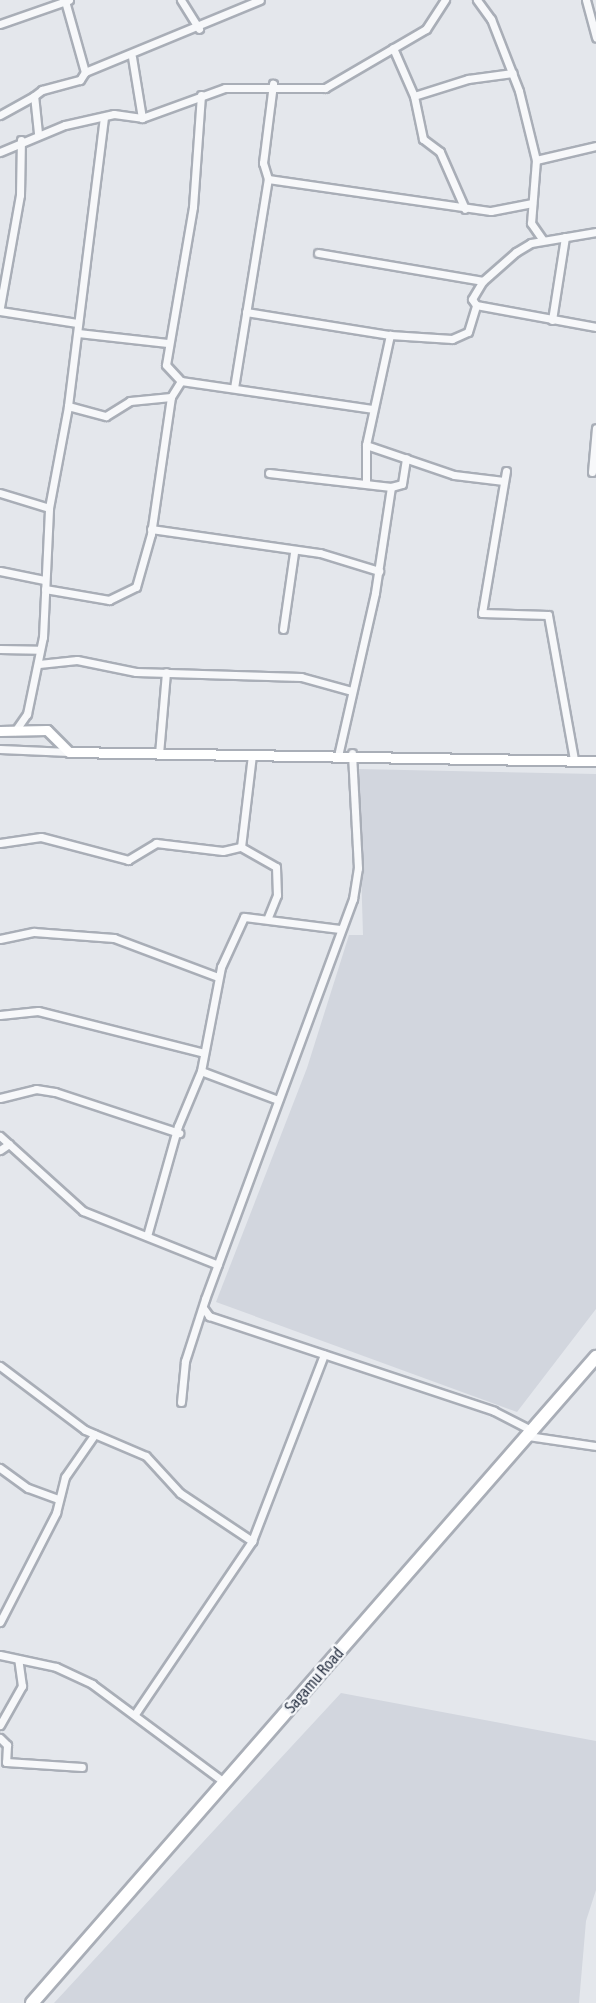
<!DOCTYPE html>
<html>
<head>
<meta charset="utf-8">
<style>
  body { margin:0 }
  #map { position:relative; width:596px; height:2003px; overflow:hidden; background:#e4e7ec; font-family:"Asap Condensed",sans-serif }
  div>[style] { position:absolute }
  .built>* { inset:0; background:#d2d6de }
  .roads { filter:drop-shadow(2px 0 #a9aeb7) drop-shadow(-2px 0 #a9aeb7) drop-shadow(0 2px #a9aeb7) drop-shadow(0 -2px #a9aeb7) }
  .street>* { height:7px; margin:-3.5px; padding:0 3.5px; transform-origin:3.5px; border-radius:3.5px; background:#f7f8fa }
  .secondary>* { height:9px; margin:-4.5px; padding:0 4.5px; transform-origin:4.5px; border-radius:4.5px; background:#fff }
  .highway>* { height:12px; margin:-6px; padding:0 6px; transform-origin:6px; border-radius:6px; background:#fff }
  span { translate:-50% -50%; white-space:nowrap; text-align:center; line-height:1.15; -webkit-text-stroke:5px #f4f6f9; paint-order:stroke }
  .street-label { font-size:16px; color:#2b3445 }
</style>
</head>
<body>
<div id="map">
  <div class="built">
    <div style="clip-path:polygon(358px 769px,596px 774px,596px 1309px,517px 1412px,216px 1302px,307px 1068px,349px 935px,363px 935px)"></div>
    <div style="clip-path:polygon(341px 1693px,596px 1741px,596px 1890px,586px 1921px,579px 2003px,54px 2003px)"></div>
  </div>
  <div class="roads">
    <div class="street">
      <div style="left:181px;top:0;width:34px;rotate:58deg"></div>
      <div style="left:477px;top:0;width:24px;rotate:54deg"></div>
      <div style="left:491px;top:19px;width:77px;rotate:68.7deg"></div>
      <div style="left:519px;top:91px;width:71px;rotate:76.2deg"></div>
      <div style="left:536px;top:160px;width:63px;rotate:94.5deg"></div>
      <div style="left:531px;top:223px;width:21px;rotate:55deg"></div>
      <div style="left:586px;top:0;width:39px;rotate:75deg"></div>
      <div style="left:65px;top:1px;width:74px;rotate:74.3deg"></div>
      <div style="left:0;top:24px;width:73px;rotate:-19.2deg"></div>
      <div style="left:393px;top:48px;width:52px;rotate:66.4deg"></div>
      <div style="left:414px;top:96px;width:44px;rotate:78.2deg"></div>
      <div style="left:423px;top:139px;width:21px;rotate:37deg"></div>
      <div style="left:440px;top:152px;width:62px;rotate:66.3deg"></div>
      <div style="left:132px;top:57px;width:62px;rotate:80.7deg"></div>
      <div style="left:201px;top:95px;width:112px;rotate:94.1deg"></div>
      <div style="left:193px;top:207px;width:160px;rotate:99.7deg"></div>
      <div style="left:166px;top:365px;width:22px;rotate:47deg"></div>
      <div style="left:181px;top:381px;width:193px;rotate:8.3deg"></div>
      <div style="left:414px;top:96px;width:57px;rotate:-17.5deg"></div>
      <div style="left:468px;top:79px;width:45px;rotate:-7.6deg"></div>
      <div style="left:0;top:115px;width:39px;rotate:-29deg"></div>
      <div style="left:38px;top:133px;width:37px;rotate:-96deg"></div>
      <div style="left:34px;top:96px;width:10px;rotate:-37deg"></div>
      <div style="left:42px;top:90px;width:39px;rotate:-15deg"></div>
      <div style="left:80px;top:80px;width:9px;rotate:-58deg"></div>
      <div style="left:85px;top:72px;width:189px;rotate:-22.4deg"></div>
      <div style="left:0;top:152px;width:70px;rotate:-22.6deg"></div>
      <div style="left:65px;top:125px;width:50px;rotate:-12.7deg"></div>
      <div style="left:114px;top:114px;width:28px;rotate:8deg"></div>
      <div style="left:142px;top:118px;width:88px;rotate:-19.9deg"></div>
      <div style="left:225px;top:88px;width:100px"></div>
      <div style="left:325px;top:88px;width:117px;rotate:-30.3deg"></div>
      <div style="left:426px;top:29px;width:35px;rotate:-57deg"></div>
      <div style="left:536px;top:160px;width:62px;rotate:-13.1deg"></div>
      <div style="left:268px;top:179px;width:225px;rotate:8.2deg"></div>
      <div style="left:491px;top:211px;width:42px;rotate:-11deg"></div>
      <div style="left:318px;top:253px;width:167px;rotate:9.6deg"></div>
      <div style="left:476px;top:305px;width:122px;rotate:10.4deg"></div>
      <div style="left:0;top:307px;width:114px;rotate:-79.9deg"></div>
      <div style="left:20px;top:195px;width:55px;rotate:-89deg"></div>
      <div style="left:0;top:311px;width:78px;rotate:8.9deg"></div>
      <div style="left:246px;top:312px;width:146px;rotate:9.1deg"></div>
      <div style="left:390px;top:335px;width:62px;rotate:3.7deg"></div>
      <div style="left:452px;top:339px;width:17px;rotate:-24deg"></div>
      <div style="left:468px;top:332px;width:28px;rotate:-73deg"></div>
      <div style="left:476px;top:305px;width:7px;rotate:-124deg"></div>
      <div style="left:472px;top:299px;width:21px;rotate:-59deg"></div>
      <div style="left:483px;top:281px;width:44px;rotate:-41.3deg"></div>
      <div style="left:516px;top:252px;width:17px;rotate:-31deg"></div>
      <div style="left:531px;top:243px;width:66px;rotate:-9.6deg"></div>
      <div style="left:552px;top:320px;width:84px;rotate:-81.1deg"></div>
      <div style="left:78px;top:333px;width:90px;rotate:6.4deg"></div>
      <div style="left:234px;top:388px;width:212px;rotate:-80.8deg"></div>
      <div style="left:268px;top:179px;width:17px;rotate:-107deg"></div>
      <div style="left:263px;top:163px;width:80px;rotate:-82.8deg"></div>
      <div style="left:68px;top:406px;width:39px;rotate:15deg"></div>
      <div style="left:106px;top:416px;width:28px;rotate:-32deg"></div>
      <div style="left:130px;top:401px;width:41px;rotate:-5.6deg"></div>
      <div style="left:366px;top:445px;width:93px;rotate:18.8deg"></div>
      <div style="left:454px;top:475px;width:50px;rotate:6.8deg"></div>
      <div style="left:506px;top:471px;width:144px;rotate:99.6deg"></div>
      <div style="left:482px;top:613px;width:66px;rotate:1.7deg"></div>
      <div style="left:548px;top:615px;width:147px;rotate:79.8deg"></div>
      <div style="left:592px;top:472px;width:44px;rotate:-84.8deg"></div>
      <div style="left:269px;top:473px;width:123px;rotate:6.5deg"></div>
      <div style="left:391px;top:487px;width:107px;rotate:98.6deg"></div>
      <div style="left:375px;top:593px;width:163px;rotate:102.8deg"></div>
      <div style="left:366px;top:481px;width:36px;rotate:-90deg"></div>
      <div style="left:366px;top:445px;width:113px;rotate:-77.7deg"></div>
      <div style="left:391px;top:487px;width:11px;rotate:-15deg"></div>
      <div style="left:402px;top:484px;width:26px;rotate:-81deg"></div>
      <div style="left:0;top:493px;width:51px;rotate:17deg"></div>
      <div style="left:151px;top:529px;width:171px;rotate:8.1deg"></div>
      <div style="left:320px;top:553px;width:62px;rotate:17deg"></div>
      <div style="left:0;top:571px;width:45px;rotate:11.6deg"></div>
      <div style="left:45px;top:589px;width:65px;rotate:9.8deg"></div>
      <div style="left:109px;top:600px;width:30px;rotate:-26deg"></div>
      <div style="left:136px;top:587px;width:55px;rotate:-74.2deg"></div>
      <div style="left:151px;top:534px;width:138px;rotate:-81.7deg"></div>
      <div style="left:171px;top:397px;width:19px;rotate:-58deg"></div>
      <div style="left:283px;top:629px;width:77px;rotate:-81.8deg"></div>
      <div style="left:0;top:649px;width:39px;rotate:1deg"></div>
      <div style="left:39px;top:664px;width:38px;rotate:-6deg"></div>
      <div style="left:77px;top:660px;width:60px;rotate:11.5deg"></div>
      <div style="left:136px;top:672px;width:165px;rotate:1.7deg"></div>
      <div style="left:301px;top:677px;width:53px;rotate:15.4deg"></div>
      <div style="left:15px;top:731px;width:21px;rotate:-55deg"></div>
      <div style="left:27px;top:714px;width:79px;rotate:-78.3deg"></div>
      <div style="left:43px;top:637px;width:129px;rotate:-87.3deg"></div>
      <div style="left:49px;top:508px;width:104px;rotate:-79.4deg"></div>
      <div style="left:68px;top:406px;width:290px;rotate:-82.9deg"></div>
      <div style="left:0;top:749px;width:69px;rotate:2.5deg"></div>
      <div style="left:159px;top:754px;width:82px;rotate:-85.1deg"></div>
      <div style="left:0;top:843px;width:41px;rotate:-8.3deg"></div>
      <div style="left:41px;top:837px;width:90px;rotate:14.8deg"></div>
      <div style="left:128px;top:860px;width:33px;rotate:-31deg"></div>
      <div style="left:156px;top:843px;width:67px;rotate:6.8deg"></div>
      <div style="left:223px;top:851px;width:18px;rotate:-13deg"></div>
      <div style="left:241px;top:847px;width:93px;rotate:-83.2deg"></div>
      <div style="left:241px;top:847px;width:40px;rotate:29.7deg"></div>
      <div style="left:276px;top:867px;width:28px;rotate:88deg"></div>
      <div style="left:277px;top:895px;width:24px;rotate:112deg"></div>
      <div style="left:0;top:939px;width:35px;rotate:-12deg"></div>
      <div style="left:34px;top:932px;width:80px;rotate:4.3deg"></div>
      <div style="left:114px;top:938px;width:111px;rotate:20.6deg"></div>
      <div style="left:0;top:1015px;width:38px;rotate:-6deg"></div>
      <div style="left:38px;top:1011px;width:167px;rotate:14.2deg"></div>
      <div style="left:0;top:1098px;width:37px;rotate:-14deg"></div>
      <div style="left:36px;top:1089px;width:19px;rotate:9deg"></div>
      <div style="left:55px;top:1092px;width:131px;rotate:18.3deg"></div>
      <div style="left:278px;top:1100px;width:82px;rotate:-159.4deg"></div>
      <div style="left:201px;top:1071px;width:106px;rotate:-79.1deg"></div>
      <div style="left:221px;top:967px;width:55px;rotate:-65.3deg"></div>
      <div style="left:244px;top:917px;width:97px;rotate:7.1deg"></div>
      <div style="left:0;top:1136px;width:112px;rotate:42.1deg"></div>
      <div style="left:83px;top:1211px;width:145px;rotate:21.8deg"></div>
      <div style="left:0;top:1150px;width:11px;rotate:-34deg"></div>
      <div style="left:147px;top:1236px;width:114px;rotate:-74.3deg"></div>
      <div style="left:178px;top:1126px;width:60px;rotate:-67.3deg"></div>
      <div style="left:204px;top:1309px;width:9px;rotate:54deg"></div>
      <div style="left:209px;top:1316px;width:300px;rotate:18.4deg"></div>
      <div style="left:494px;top:1411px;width:44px;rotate:27.1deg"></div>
      <div style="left:0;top:1366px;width:106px;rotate:37deg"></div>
      <div style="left:85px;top:1430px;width:66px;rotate:23.1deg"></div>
      <div style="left:146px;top:1456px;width:50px;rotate:47.4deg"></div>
      <div style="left:180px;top:1493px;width:87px;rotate:33.7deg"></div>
      <div style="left:181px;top:1402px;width:41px;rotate:-84.4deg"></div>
      <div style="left:185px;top:1361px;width:65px;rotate:-72.1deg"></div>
      <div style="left:205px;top:1299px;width:427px;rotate:-69.7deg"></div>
      <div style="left:353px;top:899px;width:31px;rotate:-81deg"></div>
      <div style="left:358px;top:868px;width:115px;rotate:-93deg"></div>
      <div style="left:528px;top:1436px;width:69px;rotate:8.4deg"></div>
      <div style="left:0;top:1468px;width:34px;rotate:36deg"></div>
      <div style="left:28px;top:1488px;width:32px;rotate:20deg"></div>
      <div style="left:0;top:1622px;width:123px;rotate:-62.8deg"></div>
      <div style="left:56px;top:1513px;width:37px;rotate:-76deg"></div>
      <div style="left:65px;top:1477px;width:52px;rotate:-55.1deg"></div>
      <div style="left:0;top:1655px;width:57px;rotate:12.1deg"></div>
      <div style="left:56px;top:1667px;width:40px;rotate:25deg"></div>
      <div style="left:92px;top:1684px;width:164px;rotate:36.6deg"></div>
      <div style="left:135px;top:1714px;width:209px;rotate:-55.9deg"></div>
      <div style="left:252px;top:1541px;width:200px;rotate:-68.9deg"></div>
      <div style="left:0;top:1725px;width:45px;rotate:-60.6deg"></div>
      <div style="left:22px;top:1686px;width:27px;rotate:-98deg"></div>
      <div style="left:0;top:1738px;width:10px;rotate:45deg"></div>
      <div style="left:7px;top:1745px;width:17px;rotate:93deg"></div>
      <div style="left:6px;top:1762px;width:76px;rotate:3.8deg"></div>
    </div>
    <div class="secondary">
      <div style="left:0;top:731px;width:47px;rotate:-1.2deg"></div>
      <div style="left:47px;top:730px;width:31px;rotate:45deg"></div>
      <div style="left:69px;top:752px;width:527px;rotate:0.98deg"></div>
    </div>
    <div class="highway">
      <div style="left:32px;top:2003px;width:858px;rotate:-48.88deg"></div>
    </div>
  </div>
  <div class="street-label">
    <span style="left:314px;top:1680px;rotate:-49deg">Sagamu Road</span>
  </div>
</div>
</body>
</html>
